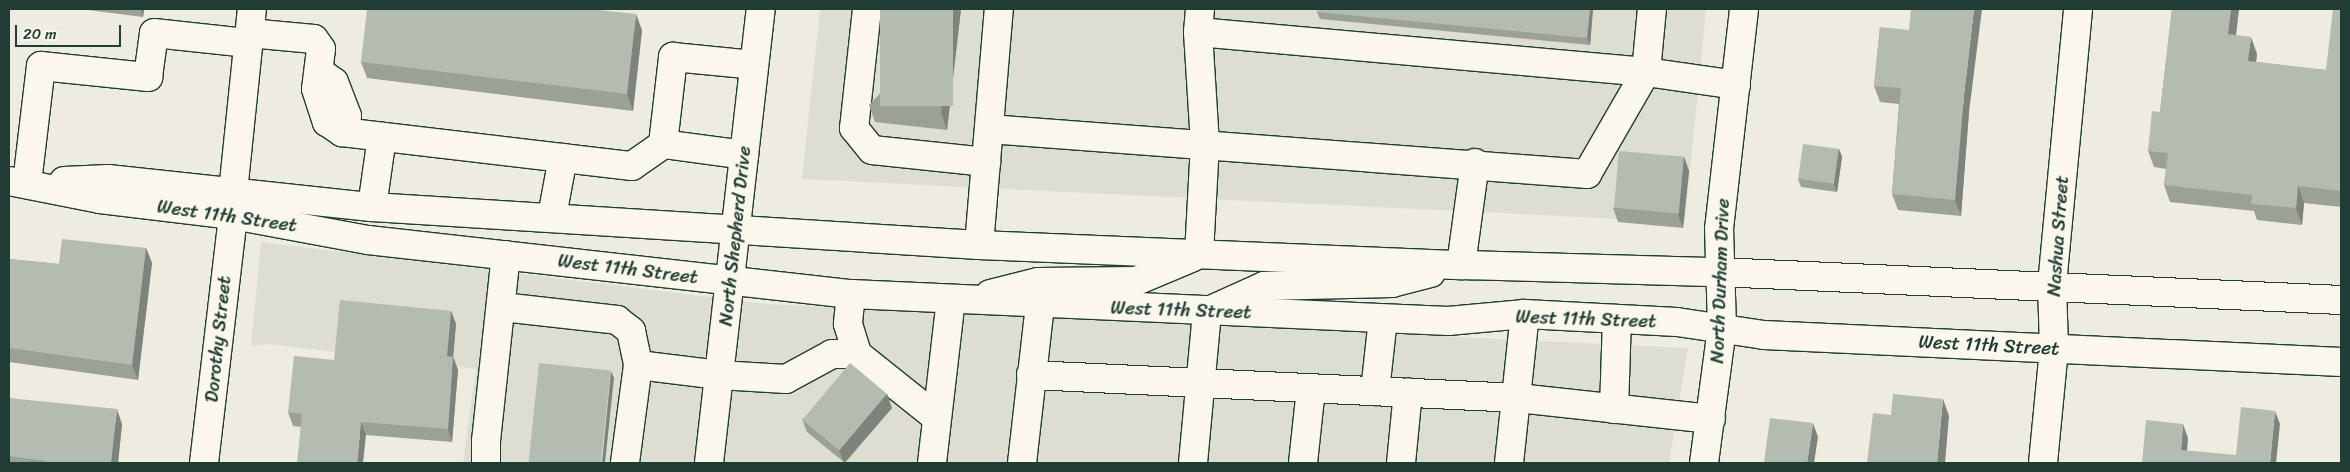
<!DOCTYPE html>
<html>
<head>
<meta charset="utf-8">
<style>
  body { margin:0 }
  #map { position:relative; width:2350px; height:472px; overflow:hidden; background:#eeece1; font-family:Sriracha,sans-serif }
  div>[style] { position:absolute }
  .built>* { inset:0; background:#ddddd2 }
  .roads { filter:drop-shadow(1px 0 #1f3d34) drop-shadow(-1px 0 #1f3d34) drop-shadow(0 1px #1f3d34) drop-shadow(0 -1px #1f3d34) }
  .minor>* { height:28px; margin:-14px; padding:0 14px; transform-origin:14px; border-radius:14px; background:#fbf7ec }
  .major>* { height:28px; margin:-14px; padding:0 14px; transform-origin:14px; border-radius:14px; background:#fbf7ec }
  .wall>* { inset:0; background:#9ba197 }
  .shaded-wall>* { inset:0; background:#7e837b }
  .building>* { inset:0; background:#b4bbb0; transform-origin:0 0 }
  span { translate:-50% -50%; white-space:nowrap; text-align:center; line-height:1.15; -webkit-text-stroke:5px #fbf7ec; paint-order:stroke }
  .street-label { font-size:19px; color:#1f3d34 }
  .frame { position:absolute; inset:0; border:10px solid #1f3d34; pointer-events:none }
  .scale { position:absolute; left:15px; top:25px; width:106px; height:22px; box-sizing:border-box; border:2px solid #1f3d34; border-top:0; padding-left:6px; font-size:15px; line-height:18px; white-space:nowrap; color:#1f3d34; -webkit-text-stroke:4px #fbf7ec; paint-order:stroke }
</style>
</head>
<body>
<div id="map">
  <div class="built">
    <div style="clip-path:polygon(820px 9px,1706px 9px,1685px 222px,802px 179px)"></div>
    <div style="clip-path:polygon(261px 242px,767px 304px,1688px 348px,1669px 463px,463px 463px,476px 369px,268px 344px,251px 346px)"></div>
  </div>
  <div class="roads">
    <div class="minor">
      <div style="left:867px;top:9px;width:120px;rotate:96.2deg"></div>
      <div style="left:854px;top:128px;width:28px;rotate:51deg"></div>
      <div style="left:872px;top:150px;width:115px;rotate:6deg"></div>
      <div style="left:1198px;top:32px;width:450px;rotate:5.1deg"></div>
      <div style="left:1646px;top:72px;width:91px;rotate:8.2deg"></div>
      <div style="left:249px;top:33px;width:65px;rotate:5.3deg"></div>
      <div style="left:314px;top:39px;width:12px;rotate:55deg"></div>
      <div style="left:321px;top:49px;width:40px;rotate:97.1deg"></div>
      <div style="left:316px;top:89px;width:35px;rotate:72deg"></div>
      <div style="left:327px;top:122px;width:18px;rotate:34deg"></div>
      <div style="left:342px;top:132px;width:292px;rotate:6.7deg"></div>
      <div style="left:632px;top:166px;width:38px;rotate:-35deg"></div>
      <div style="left:663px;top:144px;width:82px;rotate:7.7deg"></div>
      <div style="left:320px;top:72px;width:17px;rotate:36deg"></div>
      <div style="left:334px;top:82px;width:36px;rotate:69deg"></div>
      <div style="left:347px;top:116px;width:17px;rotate:107deg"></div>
      <div style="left:989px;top:129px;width:600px;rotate:4.3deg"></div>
      <div style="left:1587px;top:174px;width:118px;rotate:-60deg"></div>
      <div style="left:1646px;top:72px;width:63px;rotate:-84.6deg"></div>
      <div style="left:663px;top:144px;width:88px;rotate:-83.4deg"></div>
      <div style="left:673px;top:57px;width:81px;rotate:5.6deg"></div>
      <div style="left:27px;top:183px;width:118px;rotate:-83.2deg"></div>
      <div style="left:41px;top:66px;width:108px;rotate:5.9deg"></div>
      <div style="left:148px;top:77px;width:44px;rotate:-82.2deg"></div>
      <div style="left:154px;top:33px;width:95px;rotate:6.1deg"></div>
      <div style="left:233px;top:192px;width:184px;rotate:-84.1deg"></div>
      <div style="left:372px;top:207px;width:71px;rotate:-81.9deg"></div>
      <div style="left:552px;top:216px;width:59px;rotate:-79.3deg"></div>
      <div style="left:979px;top:245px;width:237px;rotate:-85.2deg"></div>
      <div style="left:1199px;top:254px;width:110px;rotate:-86.9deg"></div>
      <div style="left:1205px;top:144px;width:112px;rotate:-93.6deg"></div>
      <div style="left:1198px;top:32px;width:23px;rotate:-85deg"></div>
      <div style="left:1461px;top:265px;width:103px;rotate:-82.2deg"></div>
      <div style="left:851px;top:294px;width:30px;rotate:96deg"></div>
      <div style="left:848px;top:324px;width:31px;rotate:73deg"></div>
      <div style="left:857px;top:354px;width:101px;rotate:38.6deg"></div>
      <div style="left:502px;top:307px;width:116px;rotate:6.4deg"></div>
      <div style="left:617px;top:320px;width:18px;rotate:38deg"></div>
      <div style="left:631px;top:331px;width:35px;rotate:78deg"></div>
      <div style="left:638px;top:365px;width:99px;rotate:97.6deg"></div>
      <div style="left:638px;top:365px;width:82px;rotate:7deg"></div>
      <div style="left:719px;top:375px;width:67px;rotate:3.4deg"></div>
      <div style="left:786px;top:379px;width:52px;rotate:-28.5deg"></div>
      <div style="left:832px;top:354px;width:25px"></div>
      <div style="left:1031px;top:375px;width:488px;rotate:2.7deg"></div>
      <div style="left:1518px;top:398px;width:194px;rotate:6.2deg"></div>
      <div style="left:1375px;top:391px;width:72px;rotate:-83.7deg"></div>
      <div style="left:1614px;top:409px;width:90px;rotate:-88.1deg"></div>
      <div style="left:204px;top:463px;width:250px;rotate:-83.3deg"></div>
      <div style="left:486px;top:463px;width:22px;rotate:-90deg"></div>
      <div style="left:486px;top:441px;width:187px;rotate:-83.9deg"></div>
      <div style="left:932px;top:463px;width:164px;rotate:-83.4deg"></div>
      <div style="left:1022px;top:463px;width:160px;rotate:-83.5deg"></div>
      <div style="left:1193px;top:463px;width:153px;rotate:-84.7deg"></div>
      <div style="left:1303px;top:463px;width:75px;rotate:-83.9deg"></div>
      <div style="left:1401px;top:463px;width:71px;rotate:-84.4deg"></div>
      <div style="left:1509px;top:463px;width:150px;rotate:-83.9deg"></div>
      <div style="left:2043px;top:463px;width:116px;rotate:-84.5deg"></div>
      <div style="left:2054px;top:348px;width:63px;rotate:-91.8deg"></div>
      <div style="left:2052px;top:285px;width:277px;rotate:-84.6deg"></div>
    </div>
    <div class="major">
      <div style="left:9px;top:181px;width:93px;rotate:11.2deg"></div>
      <div style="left:100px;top:199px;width:134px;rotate:6.9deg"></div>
      <div style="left:233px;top:215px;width:137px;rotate:10.5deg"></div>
      <div style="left:368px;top:240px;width:486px;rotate:6.4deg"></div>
      <div style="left:851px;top:294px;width:598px;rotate:2.59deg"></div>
      <div style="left:1448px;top:321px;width:77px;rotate:-5.2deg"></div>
      <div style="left:1525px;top:314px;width:152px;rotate:3deg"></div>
      <div style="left:1677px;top:322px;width:88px;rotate:8.5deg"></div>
      <div style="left:1764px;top:335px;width:578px;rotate:2.68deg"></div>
      <div style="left:64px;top:181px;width:44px;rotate:-2.6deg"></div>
      <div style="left:108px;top:179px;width:265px;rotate:6.1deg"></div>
      <div style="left:372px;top:207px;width:608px;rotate:3.58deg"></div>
      <div style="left:979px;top:245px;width:482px;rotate:2.4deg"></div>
      <div style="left:1461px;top:265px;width:257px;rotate:1.6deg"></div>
      <div style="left:1718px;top:272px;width:624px;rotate:2.57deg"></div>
      <div style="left:990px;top:294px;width:49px;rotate:-14deg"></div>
      <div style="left:1038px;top:282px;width:98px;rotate:-0.6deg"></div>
      <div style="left:1136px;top:281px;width:62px;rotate:-22.8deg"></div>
      <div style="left:1213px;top:309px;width:56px;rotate:-24.3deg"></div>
      <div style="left:1264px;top:286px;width:128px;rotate:-1.3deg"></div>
      <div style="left:1392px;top:283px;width:40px;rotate:-14.4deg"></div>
      <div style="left:709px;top:463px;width:457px;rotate:-83.5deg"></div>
      <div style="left:1704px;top:463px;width:136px;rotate:-82.4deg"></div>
      <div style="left:1722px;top:328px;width:99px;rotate:-91.7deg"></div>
      <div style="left:1719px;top:229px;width:221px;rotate:-83.5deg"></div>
    </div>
  </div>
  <div class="wall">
    <div style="clip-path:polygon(80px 9px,144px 9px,143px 17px)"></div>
    <div style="clip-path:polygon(961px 9px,947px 130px,875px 122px,869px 105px)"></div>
    <div style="clip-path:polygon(1317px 9px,1593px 9px,1590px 45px,1320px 19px,1317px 12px)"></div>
    <div style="clip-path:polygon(2172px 9px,2239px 9px,2236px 35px,2257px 54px,2256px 62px,2326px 70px,2341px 9px,2341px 207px,2304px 203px,2302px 225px,2257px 220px,2254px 211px,2170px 202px,2164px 185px,2166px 169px,2154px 167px,2148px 151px,2160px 112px)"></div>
    <div style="clip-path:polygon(1880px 27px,1969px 112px,1961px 216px,1898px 210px,1892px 194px,1899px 104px,1880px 102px,1874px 86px)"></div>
    <div style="clip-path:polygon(642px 30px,633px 111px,367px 78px,361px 62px)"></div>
    <div style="clip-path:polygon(1839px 149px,1842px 157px,1837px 192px,1801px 187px,1798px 179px)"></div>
    <div style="clip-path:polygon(1684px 157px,1689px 171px,1683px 228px,1618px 222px,1613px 208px)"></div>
    <div style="clip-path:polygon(146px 248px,152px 263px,138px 380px,9px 362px,9px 259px,59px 264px)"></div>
    <div style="clip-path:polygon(451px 311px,456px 324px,453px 356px,458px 370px,452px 442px,366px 435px,293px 426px,288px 412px,334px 360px)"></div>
    <div style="clip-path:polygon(887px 394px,892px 408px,845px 463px,807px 432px,802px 419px)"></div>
    <div style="clip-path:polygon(9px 398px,122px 424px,118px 463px,9px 463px)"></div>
  </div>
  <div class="shaded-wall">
    <div style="clip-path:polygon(141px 9px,144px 9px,143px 17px)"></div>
    <div style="clip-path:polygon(953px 9px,961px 9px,947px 130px,941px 113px)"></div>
    <div style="clip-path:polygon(1590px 9px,1593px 9px,1590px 45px,1587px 38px)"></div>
    <div style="clip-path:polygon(1974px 9px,1982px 9px,1969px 112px,1961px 216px,1955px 200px,1964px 95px)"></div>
    <div style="clip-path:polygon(2231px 9px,2239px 9px,2234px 51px,2228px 34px)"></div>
    <div style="clip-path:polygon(636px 14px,642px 30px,633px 111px,627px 94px)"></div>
    <div style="clip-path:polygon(2251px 37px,2257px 54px,2254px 78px,2248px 61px)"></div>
    <div style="clip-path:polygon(1839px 149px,1842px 157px,1837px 192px,1834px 184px)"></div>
    <div style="clip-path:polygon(1684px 157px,1689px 171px,1683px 228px,1678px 215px)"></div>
    <div style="clip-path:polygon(2298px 186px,2304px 203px,2302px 225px,2296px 208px)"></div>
    <div style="clip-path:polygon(146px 248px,152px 263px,138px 380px,132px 365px)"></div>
    <div style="clip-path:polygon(451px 311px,456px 324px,452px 369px,447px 356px)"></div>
    <div style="clip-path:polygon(453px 357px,458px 370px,452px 442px,448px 429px)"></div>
    <div style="clip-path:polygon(611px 371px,614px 378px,605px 463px,602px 463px)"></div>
    <div style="clip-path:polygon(887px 394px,892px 408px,844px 463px,839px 450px)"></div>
    <div style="clip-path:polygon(1943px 399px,1949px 416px,1945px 463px,1937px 463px)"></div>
    <div style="clip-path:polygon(117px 409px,122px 424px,118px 463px,111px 463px)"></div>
    <div style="clip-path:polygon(2275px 411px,2280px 424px,2276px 463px,2270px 463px)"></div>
    <div style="clip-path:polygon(361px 422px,366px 435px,363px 463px,357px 463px)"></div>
    <div style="clip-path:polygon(1813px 423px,1818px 437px,1814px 463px,1807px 463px)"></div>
    <div style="clip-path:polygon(2183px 424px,2188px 438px,2186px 463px,2181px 450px)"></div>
  </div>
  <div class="building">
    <div style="clip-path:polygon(367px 9px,589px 9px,636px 14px,627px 94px,361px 62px)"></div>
    <div style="left:880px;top:9px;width:73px;height:97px"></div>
    <div style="clip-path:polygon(1317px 9px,1590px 9px,1587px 38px,1317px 12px)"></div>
    <div style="clip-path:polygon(1911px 9px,1974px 9px,1964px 95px,1955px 200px,1892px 194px,1901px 88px,1874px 86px,1880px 27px,1909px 30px)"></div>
    <div style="clip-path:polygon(2172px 9px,2231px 9px,2228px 34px,2251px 37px,2248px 61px,2326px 70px,2333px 9px,2341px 9px,2341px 191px,2298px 186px,2296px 208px,2251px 204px,2252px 195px,2164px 185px,2168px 153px,2148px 151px,2152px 111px,2160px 112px)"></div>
    <div style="left:1803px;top:144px;width:36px;height:35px;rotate:8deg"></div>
    <div style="left:1619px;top:151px;width:65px;height:57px;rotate:5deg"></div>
    <div style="clip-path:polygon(62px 239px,146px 248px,132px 365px,9px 348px,9px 259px,59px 264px)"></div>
    <div style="clip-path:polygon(340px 300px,451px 311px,447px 356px,453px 357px,448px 429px,361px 422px,357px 463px,297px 463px,302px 414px,288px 412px,294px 356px,334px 360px)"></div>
    <div style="left:539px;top:363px;width:72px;height:100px;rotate:6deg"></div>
    <div style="left:850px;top:363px;width:48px;height:74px;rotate:40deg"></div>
    <div style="clip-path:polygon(1893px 394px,1943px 399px,1937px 463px,1867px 463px,1873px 413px,1891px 415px)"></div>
    <div style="clip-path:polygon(9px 398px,117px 409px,111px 463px,45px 463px,46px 461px,9px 456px)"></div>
    <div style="clip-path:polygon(2241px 407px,2275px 411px,2270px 463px,2142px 463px,2146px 420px,2183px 424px,2181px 450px,2236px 455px)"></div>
    <div style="clip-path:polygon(1770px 418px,1813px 423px,1807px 463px,1764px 463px)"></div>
  </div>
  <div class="street-label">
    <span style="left:227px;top:216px;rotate:8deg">West 11th Street</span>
    <span style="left:735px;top:236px;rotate:-84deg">North Shepherd Drive</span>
    <span style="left:2058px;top:236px;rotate:-86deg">Nashua Street</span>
    <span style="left:628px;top:269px;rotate:7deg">West 11th Street</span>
    <span style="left:1720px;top:281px;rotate:-88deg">North Durham Drive</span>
    <span style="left:1181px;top:310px;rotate:2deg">West 11th Street</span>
    <span style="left:1586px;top:319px;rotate:2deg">West 11th Street</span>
    <span style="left:218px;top:339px;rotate:-84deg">Dorothy Street</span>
    <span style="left:1989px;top:345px;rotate:3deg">West 11th Street</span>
  </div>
  <div class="frame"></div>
  <div class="scale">20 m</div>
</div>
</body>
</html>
